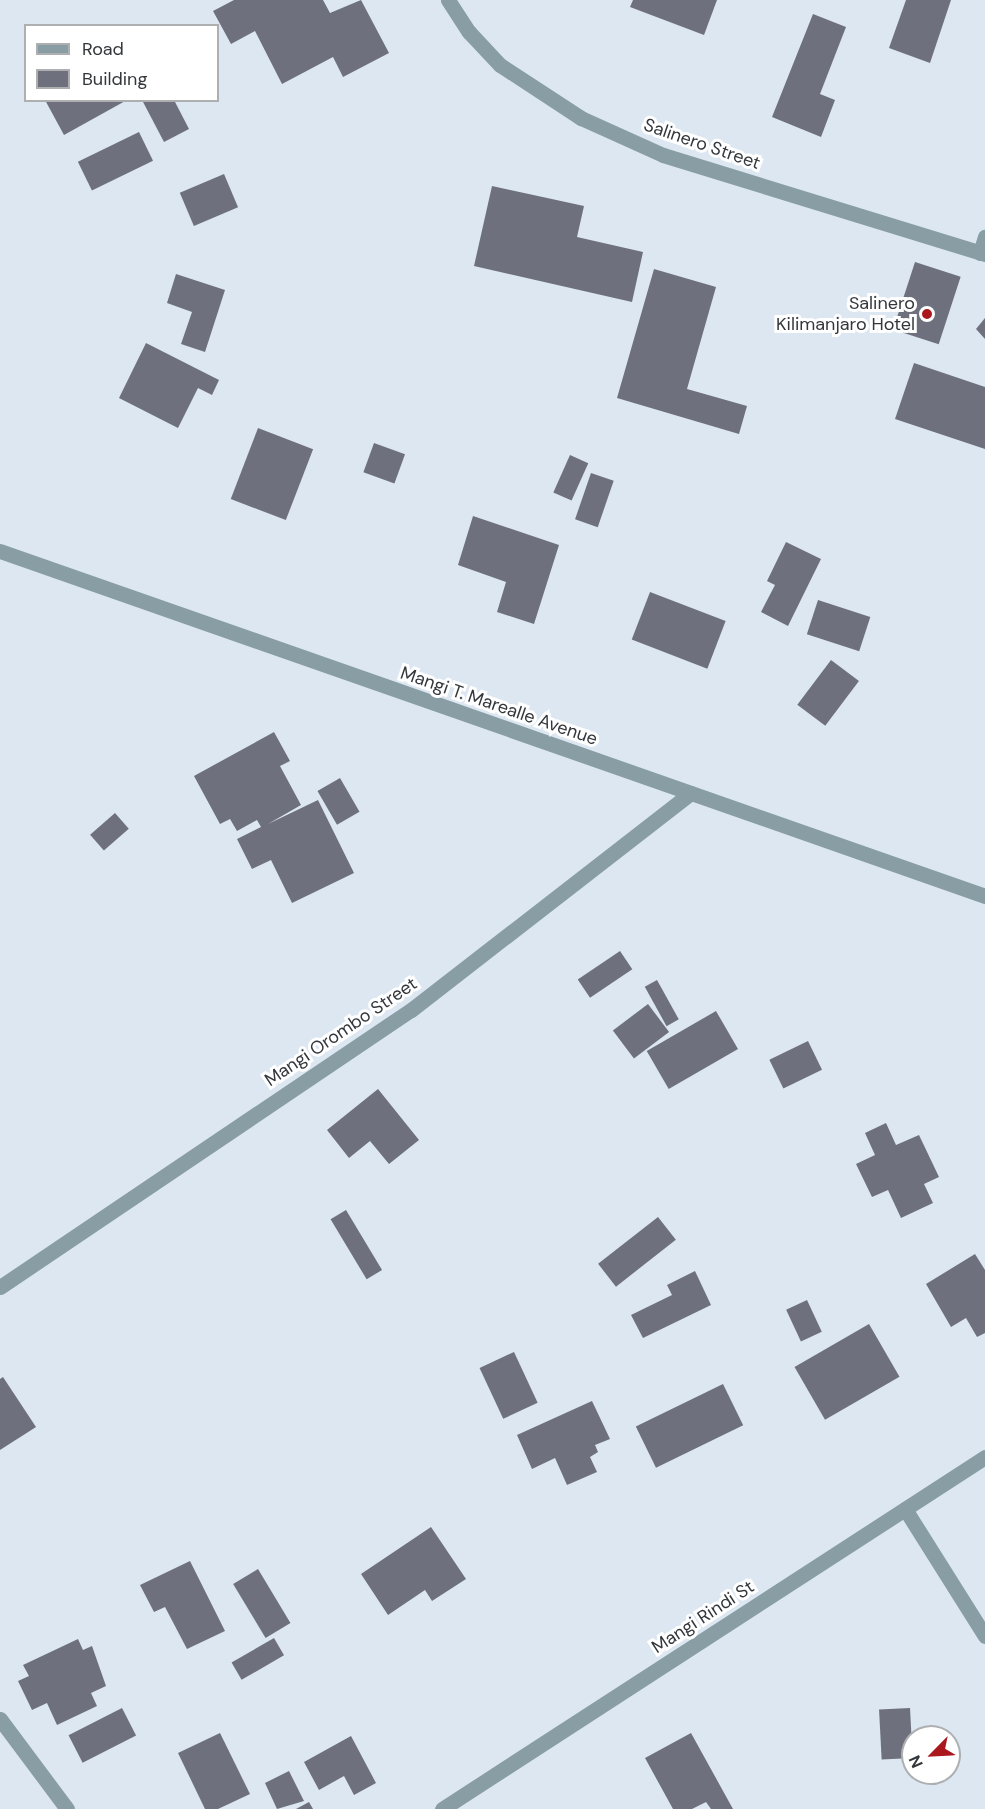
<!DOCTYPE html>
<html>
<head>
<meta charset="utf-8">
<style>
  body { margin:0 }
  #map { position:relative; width:985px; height:1809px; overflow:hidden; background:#dce7f2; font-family:"DM Sans",sans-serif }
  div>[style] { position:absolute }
  .building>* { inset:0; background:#6e717d; transform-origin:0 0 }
  .minor>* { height:15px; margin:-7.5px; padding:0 7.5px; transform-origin:7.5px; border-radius:7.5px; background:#889da4 }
  .dots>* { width:16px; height:16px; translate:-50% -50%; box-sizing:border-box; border:3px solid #fff; border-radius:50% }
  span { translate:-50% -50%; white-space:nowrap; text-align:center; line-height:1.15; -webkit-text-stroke:6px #fff; paint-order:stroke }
  .street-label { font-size:18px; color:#33373b }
  .poi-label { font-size:18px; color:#33373b }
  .right { translate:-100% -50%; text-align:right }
  .legend { position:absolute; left:24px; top:24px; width:195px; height:78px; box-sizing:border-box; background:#fff; border:2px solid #adafb1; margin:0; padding:8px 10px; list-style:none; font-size:18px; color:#33373b }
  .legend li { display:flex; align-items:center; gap:12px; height:30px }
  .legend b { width:30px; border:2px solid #adafb1 }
  .north { position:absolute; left:901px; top:1725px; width:60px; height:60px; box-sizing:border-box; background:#fff; border:2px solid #adafb1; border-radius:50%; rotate:246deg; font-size:16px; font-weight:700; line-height:24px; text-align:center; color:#33373b }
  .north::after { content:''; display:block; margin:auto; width:21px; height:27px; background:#aa171c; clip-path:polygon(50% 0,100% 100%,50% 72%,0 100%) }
</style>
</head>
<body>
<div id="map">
  <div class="building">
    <div style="clip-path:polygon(234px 0,323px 0,330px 13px,361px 0,389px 53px,343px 77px,333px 57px,282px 84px,255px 31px,231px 44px,213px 11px)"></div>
    <div style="clip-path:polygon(633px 0,717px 0,704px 35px,630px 7px)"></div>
    <div style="clip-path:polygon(906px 0,951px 0,930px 63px,889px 48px)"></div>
    <div style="clip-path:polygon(813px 14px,846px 27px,820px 94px,835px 100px,821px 137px,772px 117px)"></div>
    <div style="clip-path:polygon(45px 100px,127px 100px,64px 135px)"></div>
    <div style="clip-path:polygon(142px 100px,174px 100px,189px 129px,164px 142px)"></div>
    <div style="left:139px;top:132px;width:32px;height:68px;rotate:64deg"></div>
    <div style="left:224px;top:174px;width:36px;height:48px;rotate:67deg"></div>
    <div style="clip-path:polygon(492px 186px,584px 206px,577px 237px,643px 252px,632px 302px,474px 266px)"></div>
    <div style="left:915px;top:262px;width:48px;height:71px;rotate:18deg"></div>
    <div style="clip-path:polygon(654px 269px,716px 287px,687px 389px,747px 406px,739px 434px,617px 398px)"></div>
    <div style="clip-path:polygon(176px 274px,225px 290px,205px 352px,181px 344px,192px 312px,167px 303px)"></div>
    <div style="clip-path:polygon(985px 318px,985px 339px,976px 329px)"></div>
    <div style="clip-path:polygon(146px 343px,219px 380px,212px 395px,198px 388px,178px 428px,119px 398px)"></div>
    <div style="clip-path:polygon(914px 363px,985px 387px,985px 449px,895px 419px)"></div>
    <div style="left:258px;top:428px;width:59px;height:76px;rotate:21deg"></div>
    <div style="left:374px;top:443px;width:33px;height:31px;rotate:20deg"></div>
    <div style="left:570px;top:455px;width:20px;height:41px;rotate:24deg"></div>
    <div style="left:591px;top:473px;width:24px;height:49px;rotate:19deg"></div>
    <div style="clip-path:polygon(473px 516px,559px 545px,534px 624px,497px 612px,506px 582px,458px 565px)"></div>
    <div style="clip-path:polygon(786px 542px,821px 559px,788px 626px,761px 612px,775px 585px,767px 581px)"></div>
    <div style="left:650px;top:592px;width:81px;height:51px;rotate:21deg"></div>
    <div style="left:818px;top:600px;width:55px;height:36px;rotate:18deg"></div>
    <div style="left:831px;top:660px;width:35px;height:56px;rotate:37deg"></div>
    <div style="clip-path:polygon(274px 732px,290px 761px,280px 766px,301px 805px,268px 824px,318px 800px,354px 873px,292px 903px,271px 860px,252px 869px,237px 839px,261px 827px,257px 820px,237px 831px,230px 819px,220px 824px,194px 776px)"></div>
    <div style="left:340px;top:778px;width:39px;height:26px;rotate:60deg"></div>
    <div style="left:115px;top:813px;width:21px;height:33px;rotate:49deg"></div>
    <div style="left:620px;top:951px;width:22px;height:51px;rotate:56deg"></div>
    <div style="left:657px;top:980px;width:45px;height:14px;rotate:61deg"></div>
    <div style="left:648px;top:1004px;width:35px;height:44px;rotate:53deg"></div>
    <div style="left:716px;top:1011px;width:44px;height:80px;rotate:60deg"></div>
    <div style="left:808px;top:1041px;width:32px;height:43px;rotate:64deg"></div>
    <div style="clip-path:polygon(378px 1089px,419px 1140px,389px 1164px,370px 1141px,349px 1158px,327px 1130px)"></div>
    <div style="clip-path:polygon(886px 1123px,896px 1145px,919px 1135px,939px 1177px,924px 1184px,933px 1203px,901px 1218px,888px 1190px,872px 1197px,856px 1164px,875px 1155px,865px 1133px)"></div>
    <div style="left:346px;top:1210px;width:70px;height:18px;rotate:59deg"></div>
    <div style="left:658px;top:1217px;width:29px;height:76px;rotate:52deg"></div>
    <div style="clip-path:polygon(975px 1254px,985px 1270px,985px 1333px,977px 1337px,966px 1318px,951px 1327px,926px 1284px)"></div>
    <div style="clip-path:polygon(695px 1271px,711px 1305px,643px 1338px,631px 1315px,672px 1295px,667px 1285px)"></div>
    <div style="left:807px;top:1300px;width:35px;height:23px;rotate:65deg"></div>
    <div style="left:869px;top:1324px;width:61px;height:86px;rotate:60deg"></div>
    <div style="left:514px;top:1352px;width:56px;height:38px;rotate:65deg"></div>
    <div style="clip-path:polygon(3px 1377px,36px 1427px,0 1450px,0 1379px)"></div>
    <div style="left:723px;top:1384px;width:46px;height:97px;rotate:64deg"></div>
    <div style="clip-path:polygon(592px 1401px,610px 1439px,595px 1445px,598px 1452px,590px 1457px,597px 1472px,567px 1485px,555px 1458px,532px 1469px,517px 1435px)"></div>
    <div style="clip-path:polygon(431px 1527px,466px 1579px,432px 1601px,425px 1590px,388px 1615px,361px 1574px)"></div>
    <div style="clip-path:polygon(190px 1561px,225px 1631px,187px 1649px,165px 1607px,154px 1612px,140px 1585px)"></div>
    <div style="left:258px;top:1569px;width:63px;height:29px;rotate:59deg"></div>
    <div style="left:274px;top:1638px;width:20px;height:49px;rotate:60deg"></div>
    <div style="clip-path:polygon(78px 1639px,83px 1650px,92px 1646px,106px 1686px,91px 1693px,97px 1706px,57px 1725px,47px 1703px,32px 1710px,18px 1681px,29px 1676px,23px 1665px)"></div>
    <div style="left:122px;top:1708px;width:31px;height:60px;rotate:63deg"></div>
    <div style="left:910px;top:1708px;width:50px;height:31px;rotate:87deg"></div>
    <div style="clip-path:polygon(220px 1733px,250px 1794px,218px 1809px,205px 1809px,178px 1753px)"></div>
    <div style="clip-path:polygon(691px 1733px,733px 1809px,711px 1809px,706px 1802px,692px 1809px,673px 1809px,645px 1758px)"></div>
    <div style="clip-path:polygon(351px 1736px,376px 1783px,354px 1795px,344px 1776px,319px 1790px,304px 1762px)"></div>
    <div style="clip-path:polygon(289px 1771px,304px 1801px,277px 1809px,265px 1783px)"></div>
    <div style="clip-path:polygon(309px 1802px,313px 1809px,296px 1809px)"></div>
  </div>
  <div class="minor">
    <div style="left:448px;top:0;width:38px;rotate:57deg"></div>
    <div style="left:469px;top:32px;width:45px;rotate:46.8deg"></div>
    <div style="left:500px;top:65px;width:97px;rotate:33.2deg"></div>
    <div style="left:581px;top:118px;width:90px;rotate:24.3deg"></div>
    <div style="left:663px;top:155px;width:337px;rotate:17.1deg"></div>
    <div style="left:980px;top:253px;width:17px;rotate:-73deg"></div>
    <div style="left:0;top:551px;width:1044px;rotate:19.3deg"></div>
    <div style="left:0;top:1287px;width:496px;rotate:-34deg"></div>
    <div style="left:411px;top:1010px;width:354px;rotate:-37.8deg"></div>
    <div style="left:905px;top:1509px;width:150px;rotate:57.8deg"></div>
    <div style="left:0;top:1719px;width:112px;rotate:53.3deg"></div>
    <div style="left:442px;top:1809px;width:647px;rotate:-32.95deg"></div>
  </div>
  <div class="dots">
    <div style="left:927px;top:314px;background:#aa171c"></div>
  </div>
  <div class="street-label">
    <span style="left:702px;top:144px;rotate:19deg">Salinero Street</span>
    <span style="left:499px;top:706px;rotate:19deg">Mangi T. Marealle Avenue</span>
    <span style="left:341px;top:1032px;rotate:-34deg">Mangi Orombo Street</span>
    <span style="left:703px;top:1617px;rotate:-33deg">Mangi Rindi St</span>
  </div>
  <div class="poi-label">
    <span class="right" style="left:915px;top:314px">Salinero<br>Kilimanjaro Hotel</span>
  </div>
  <ul class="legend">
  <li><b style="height:8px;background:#889da4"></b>Road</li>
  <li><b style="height:16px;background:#6e717d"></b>Building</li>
  </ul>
  <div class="north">N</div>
</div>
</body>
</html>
